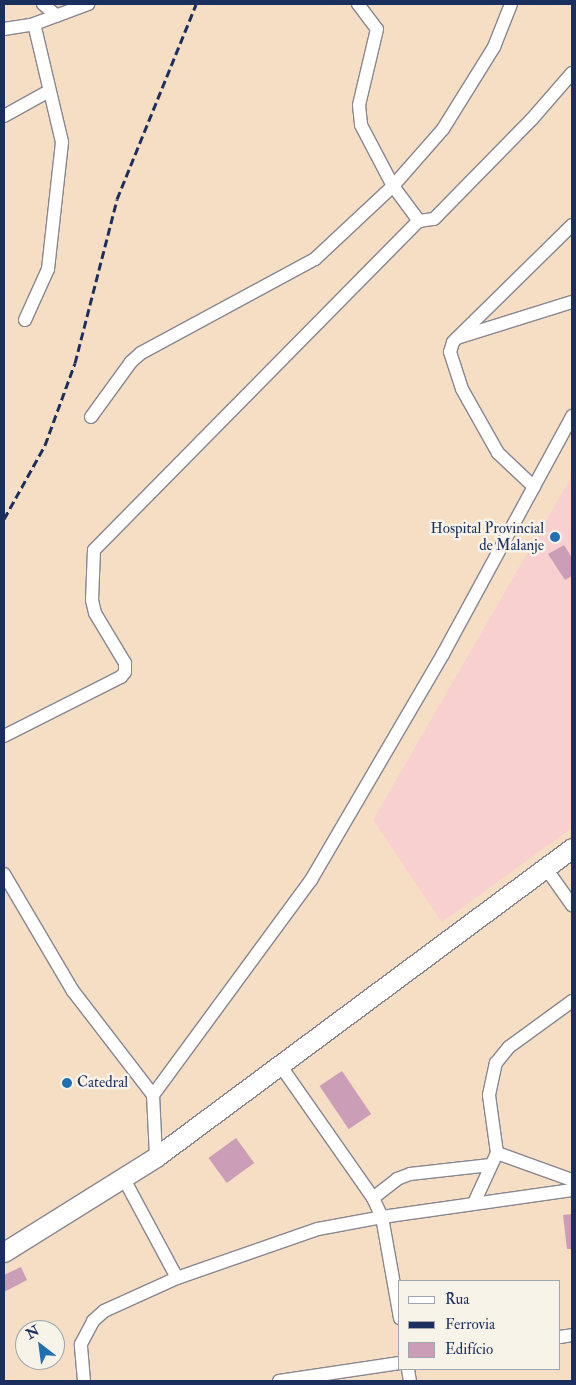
<!DOCTYPE html>
<html>
<head>
<meta charset="utf-8">
<style>
  body { margin:0 }
  #map { position:relative; width:576px; height:1385px; overflow:hidden; background:#f5dec4; font-family:"IM FELL Double Pica",serif }
  div>[style] { position:absolute }
  .built>* { inset:0; background:#f7d0cf }
  .building>* { inset:0; background:#cb9db7; transform-origin:0 0 }
  .roads { filter:drop-shadow(1px 0 #888691) drop-shadow(-1px 0 #888691) drop-shadow(0 1px #888691) drop-shadow(0 -1px #888691) }
  .street>* { height:12px; margin:-6px; padding:0 6px; transform-origin:6px; border-radius:6px; background:#fff }
  .primary>* { height:19px; margin:-9.5px; padding:0 9.5px; transform-origin:9.5px; border-radius:9.5px; background:#fff }
  .rail>* { height:3px; margin-top:-1.5px; transform-origin:0; background:repeating-linear-gradient(90deg,#1b2f5e 0 8px,transparent 0 12px) }
  .dots>* { width:14px; height:14px; translate:-50% -50%; box-sizing:border-box; border:2px solid #f7f3e8; border-radius:50% }
  span { translate:-50% -50%; white-space:nowrap; text-align:center; line-height:1.15; -webkit-text-stroke:5px #f7f3e8; paint-order:stroke }
  .poi-label { font-size:15px; color:#1b2f5e }
  .right { translate:-100% -50%; text-align:right }
  .left { translate:0 -50%; text-align:left }
  .frame { position:absolute; inset:0; border:5px solid #1b2f5e; pointer-events:none }
  .legend { position:absolute; left:398px; top:1280px; width:162px; height:90px; box-sizing:border-box; background:#f7f3e8; border:1px solid #9fa5b1; margin:0; padding:6px 9px; list-style:none; font-size:15px; color:#1b2f5e }
  .legend li { display:flex; align-items:center; gap:10px; height:25px }
  .legend b { width:25px; border:1px solid #9fa5b1 }
  .north { position:absolute; left:15px; top:1320px; width:50px; height:50px; box-sizing:border-box; background:#f7f3e8; border:1px solid #9fa5b1; border-radius:50%; rotate:330deg; font-size:14px; font-weight:700; line-height:20px; text-align:center; color:#1b2f5e }
  .north::after { content:''; display:block; margin:auto; width:18px; height:22px; background:#1f6fb2; clip-path:polygon(50% 0,100% 100%,50% 72%,0 100%) }
</style>
</head>
<body>
<div id="map">
  <div class="built">
    <div style="clip-path:polygon(572px 476px,572px 828px,442px 922px,373px 820px)"></div>
  </div>
  <div class="building">
    <div style="clip-path:polygon(564px 545px,572px 558px,572px 576px,565px 580px,548px 554px)"></div>
    <div style="left:342px;top:1071px;width:52px;height:27px;rotate:56deg"></div>
    <div style="left:236px;top:1138px;width:31px;height:34px;rotate:54deg"></div>
    <div style="clip-path:polygon(572px 1214px,572px 1249px,567px 1249px,563px 1215px)"></div>
    <div style="clip-path:polygon(21px 1267px,27px 1280px,4px 1292px,4px 1275px)"></div>
  </div>
  <div class="roads">
    <div class="street">
      <div style="left:43px;top:4px;width:18px;rotate:41deg"></div>
      <div style="left:358px;top:4px;width:31px;rotate:53deg"></div>
      <div style="left:377px;top:29px;width:78px;rotate:103.3deg"></div>
      <div style="left:359px;top:105px;width:20px;rotate:84deg"></div>
      <div style="left:361px;top:125px;width:69px;rotate:62.3deg"></div>
      <div style="left:393px;top:186px;width:44px;rotate:53.4deg"></div>
      <div style="left:4px;top:29px;width:30px;rotate:-9deg"></div>
      <div style="left:34px;top:24px;width:58px;rotate:-20.3deg"></div>
      <div style="left:4px;top:116px;width:51px;rotate:-29.1deg"></div>
      <div style="left:25px;top:320px;width:56px;rotate:-65.7deg"></div>
      <div style="left:48px;top:269px;width:128px;rotate:-83.7deg"></div>
      <div style="left:62px;top:142px;width:121px;rotate:-103.3deg"></div>
      <div style="left:460px;top:337px;width:117px;rotate:-17.4deg"></div>
      <div style="left:91px;top:417px;width:68px;rotate:-54deg"></div>
      <div style="left:131px;top:362px;width:13px;rotate:-42deg"></div>
      <div style="left:141px;top:353px;width:198px;rotate:-28.4deg"></div>
      <div style="left:315px;top:259px;width:107px;rotate:-43.1deg"></div>
      <div style="left:393px;top:186px;width:76px;rotate:-48.7deg"></div>
      <div style="left:443px;top:129px;width:97px;rotate:-58.1deg"></div>
      <div style="left:494px;top:47px;width:46px;rotate:-68.4deg"></div>
      <div style="left:534px;top:487px;width:50px;rotate:-136.6deg"></div>
      <div style="left:498px;top:453px;width:73px;rotate:-119.4deg"></div>
      <div style="left:462px;top:389px;width:39px;rotate:-108deg"></div>
      <div style="left:450px;top:352px;width:10px;rotate:-73deg"></div>
      <div style="left:453px;top:342px;width:167px;rotate:-44.5deg"></div>
      <div style="left:4px;top:736px;width:131px;rotate:-26.8deg"></div>
      <div style="left:121px;top:677px;width:6px;rotate:-51deg"></div>
      <div style="left:125px;top:672px;width:9px;rotate:-90deg"></div>
      <div style="left:125px;top:663px;width:58px;rotate:-121deg"></div>
      <div style="left:95px;top:613px;width:13px;rotate:-103deg"></div>
      <div style="left:92px;top:600px;width:50px;rotate:-87.7deg"></div>
      <div style="left:94px;top:550px;width:462px;rotate:-45.4deg"></div>
      <div style="left:419px;top:221px;width:15px;rotate:-8deg"></div>
      <div style="left:434px;top:219px;width:140px;rotate:-45.6deg"></div>
      <div style="left:532px;top:119px;width:61px;rotate:-49deg"></div>
      <div style="left:545px;top:867px;width:47px;rotate:54.6deg"></div>
      <div style="left:4px;top:874px;width:136px;rotate:59.5deg"></div>
      <div style="left:73px;top:991px;width:131px;rotate:52.4deg"></div>
      <div style="left:153px;top:1095px;width:62px;rotate:87.2deg"></div>
      <div style="left:280px;top:1065px;width:162px;rotate:55deg"></div>
      <div style="left:373px;top:1198px;width:21px;rotate:65deg"></div>
      <div style="left:382px;top:1217px;width:192px;rotate:-8.1deg"></div>
      <div style="left:153px;top:1095px;width:267px;rotate:-53.7deg"></div>
      <div style="left:311px;top:880px;width:262px;rotate:-59.7deg"></div>
      <div style="left:443px;top:654px;width:271px;rotate:-61.5deg"></div>
      <div style="left:497px;top:1153px;width:80px;rotate:19.8deg"></div>
      <div style="left:124px;top:1179px;width:112px;rotate:61.8deg"></div>
      <div style="left:373px;top:1198px;width:31px;rotate:-38deg"></div>
      <div style="left:397px;top:1179px;width:14px;rotate:-21deg"></div>
      <div style="left:410px;top:1174px;width:81px;rotate:-6.4deg"></div>
      <div style="left:474px;top:1203px;width:55px;rotate:-65.3deg"></div>
      <div style="left:497px;top:1153px;width:59px;rotate:-97.9deg"></div>
      <div style="left:489px;top:1095px;width:33px;rotate:-78deg"></div>
      <div style="left:496px;top:1063px;width:21px;rotate:-51deg"></div>
      <div style="left:509px;top:1047px;width:78px;rotate:-36.1deg"></div>
      <div style="left:560px;top:1337px;width:12px;rotate:-9deg"></div>
      <div style="left:408px;top:1369px;width:12px;rotate:81deg"></div>
      <div style="left:84px;top:1381px;width:37px;rotate:-95deg"></div>
      <div style="left:81px;top:1344px;width:26px;rotate:-62deg"></div>
      <div style="left:93px;top:1321px;width:15px;rotate:-42deg"></div>
      <div style="left:104px;top:1311px;width:80px;rotate:-24.3deg"></div>
      <div style="left:177px;top:1278px;width:149px;rotate:-19.2deg"></div>
      <div style="left:318px;top:1229px;width:65px;rotate:-10.6deg"></div>
      <div style="left:382px;top:1217px;width:103px;rotate:79.9deg"></div>
      <div style="left:279px;top:1381px;width:122px;rotate:-8.5deg"></div>
    </div>
    <div class="primary">
      <div style="left:4px;top:1252px;width:179px;rotate:-32deg"></div>
      <div style="left:156px;top:1157px;width:518px;rotate:-36.6deg"></div>
    </div>
  </div>
  <div class="rail">
    <div style="left:4px;top:519px;width:85px;rotate:-61deg"></div>
    <div style="left:45px;top:445px;width:87px;rotate:-69.9deg"></div>
    <div style="left:75px;top:363px;width:169px;rotate:-75.6deg"></div>
    <div style="left:117px;top:199px;width:210px;rotate:-67.9deg"></div>
  </div>
  <div class="dots">
    <div style="left:555px;top:537px;background:#1f6fb2"></div>
    <div style="left:67px;top:1083px;background:#1f6fb2"></div>
  </div>
  <div class="poi-label">
    <span class="right" style="left:544px;top:537px">Hospital Provincial<br>de Malanje</span>
    <span class="left" style="left:77px;top:1083px">Catedral</span>
  </div>
  <div class="frame"></div>
  <ul class="legend">
  <li><b style="height:6px;background:#fff"></b>Rua</li>
  <li><b style="height:6px;background:#1b2f5e"></b>Ferrovia</li>
  <li><b style="height:14px;background:#cb9db7"></b>Edifício</li>
  </ul>
  <div class="north">N</div>
</div>
</body>
</html>
